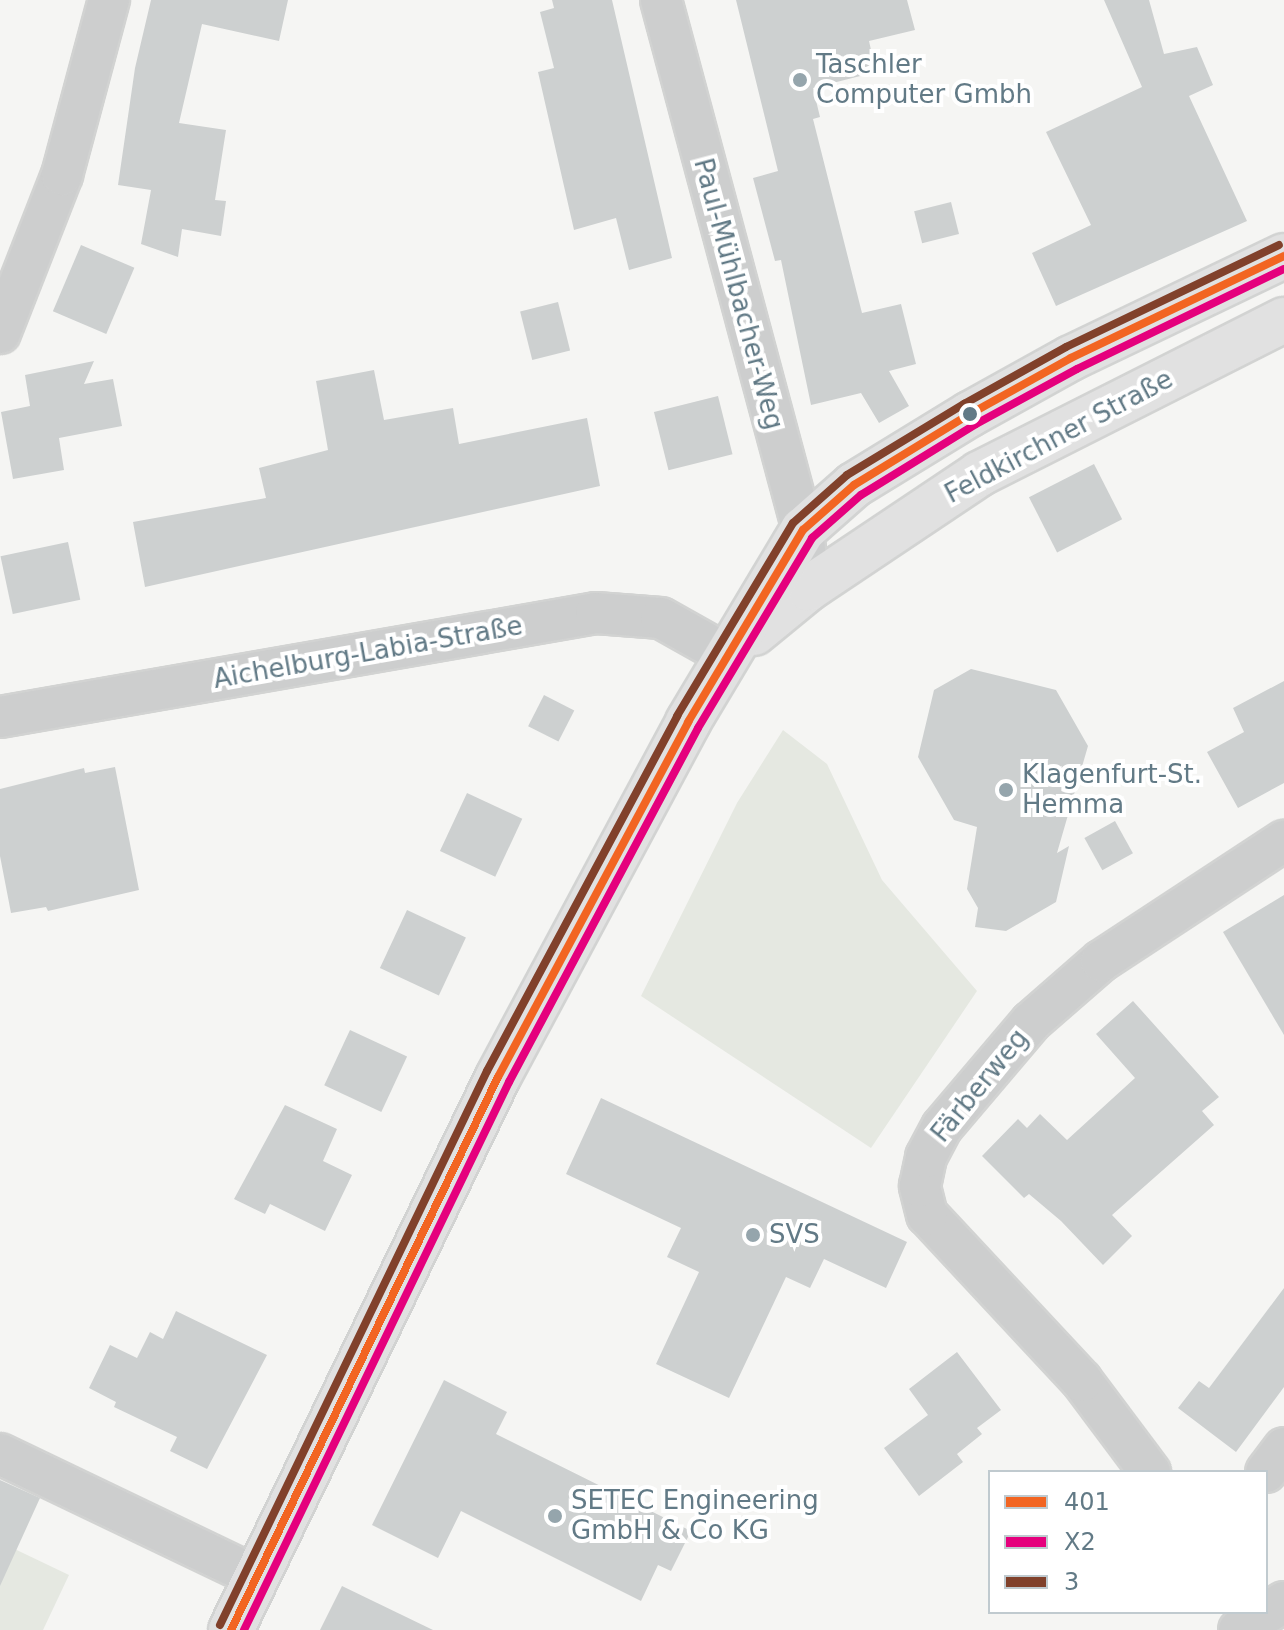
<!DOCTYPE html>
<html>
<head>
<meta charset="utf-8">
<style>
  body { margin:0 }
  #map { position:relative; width:1284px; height:1630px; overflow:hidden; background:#f5f5f3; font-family:"DejaVu Sans",sans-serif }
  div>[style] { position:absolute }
  .green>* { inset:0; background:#e5e8e1 }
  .building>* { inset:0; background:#cdd0d0; transform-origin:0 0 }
  .roads { filter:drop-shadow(2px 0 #d2d3d2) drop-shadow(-2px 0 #d2d3d2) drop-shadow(0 2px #d2d3d2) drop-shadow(0 -2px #d2d3d2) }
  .minor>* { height:40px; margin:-20px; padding:0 20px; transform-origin:20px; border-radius:20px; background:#cdcece }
  .primary>* { height:44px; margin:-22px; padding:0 22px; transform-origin:22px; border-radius:22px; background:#e1e1e1 }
  .bus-1>* { height:8px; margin:-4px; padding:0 4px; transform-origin:4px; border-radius:4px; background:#f26522 }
  .bus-2>* { height:8px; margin:-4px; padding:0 4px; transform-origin:4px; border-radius:4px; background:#e5007d }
  .bus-3>* { height:8px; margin:-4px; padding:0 4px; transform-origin:4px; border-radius:4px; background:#81412b }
  .dots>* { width:22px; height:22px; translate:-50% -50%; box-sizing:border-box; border:4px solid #fff; border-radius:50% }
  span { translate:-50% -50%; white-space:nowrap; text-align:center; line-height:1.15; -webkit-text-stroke:8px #fff; paint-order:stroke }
  .poi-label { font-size:26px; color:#627a86 }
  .left { translate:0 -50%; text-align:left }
  .street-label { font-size:26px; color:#627a86 }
  .legend { position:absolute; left:988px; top:1470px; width:280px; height:144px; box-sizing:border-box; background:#fff; border:2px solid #c0cacf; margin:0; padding:10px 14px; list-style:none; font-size:24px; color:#627a86 }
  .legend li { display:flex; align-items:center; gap:16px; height:40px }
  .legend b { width:40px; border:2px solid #c0cacf }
</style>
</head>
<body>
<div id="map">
  <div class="green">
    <div style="clip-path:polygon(783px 730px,827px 764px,882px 880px,977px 991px,871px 1148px,641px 996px,737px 803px)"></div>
    <div style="clip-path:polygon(0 1542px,69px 1575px,43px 1630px,0 1630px)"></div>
  </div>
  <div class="building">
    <div style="clip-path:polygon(151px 0,288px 0,279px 41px,202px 24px,179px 123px,226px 130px,215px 200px,226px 201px,221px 236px,182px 229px,178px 257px,141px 244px,151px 190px,118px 185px,135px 68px)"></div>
    <div style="clip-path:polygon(552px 0,612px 0,672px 258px,629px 270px,616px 218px,574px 230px,538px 72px,554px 68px,540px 12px,554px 8px)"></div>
    <div style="clip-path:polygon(736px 0,907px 0,915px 30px,869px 41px,876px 72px,813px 88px,820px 117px,813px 119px,862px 313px,901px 304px,916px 364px,889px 371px,909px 406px,879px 423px,861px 393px,811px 405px,781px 260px,775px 261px,753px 178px,778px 171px)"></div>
    <div style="clip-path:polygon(1104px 0,1149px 0,1164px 54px,1197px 47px,1213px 85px,1189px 96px,1247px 221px,1056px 306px,1032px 253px,1091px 225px,1046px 132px,1142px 87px)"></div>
    <div style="left:951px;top:202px;width:33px;height:38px;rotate:76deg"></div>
    <div style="left:81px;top:245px;width:58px;height:72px;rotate:23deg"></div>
    <div style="left:558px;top:302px;width:50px;height:39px;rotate:76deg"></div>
    <div style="clip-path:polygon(94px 361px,84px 384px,113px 379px,122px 426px,59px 438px,64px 470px,13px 479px,1px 412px,30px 406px,25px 375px)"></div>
    <div style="clip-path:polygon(374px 370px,384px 420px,453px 408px,459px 444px,587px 418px,600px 486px,145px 587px,133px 522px,266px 498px,259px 468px,328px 450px,316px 381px)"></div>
    <div style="left:718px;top:396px;width:60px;height:66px;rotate:76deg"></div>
    <div style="left:1094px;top:464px;width:62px;height:73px;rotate:63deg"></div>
    <div style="left:68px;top:542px;width:59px;height:69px;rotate:78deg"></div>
    <div style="clip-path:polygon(971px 669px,1056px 690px,1088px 746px,1057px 853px,1069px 846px,1056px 902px,1006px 931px,975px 927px,978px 908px,967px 889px,977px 827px,954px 820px,918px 757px,934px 690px)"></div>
    <div style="clip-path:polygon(1284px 681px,1284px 783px,1238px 808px,1207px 752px,1244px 732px,1233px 708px)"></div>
    <div style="left:544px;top:695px;width:34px;height:35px;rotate:27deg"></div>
    <div style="clip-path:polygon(115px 767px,139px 890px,48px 911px,46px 907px,11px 913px,0 856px,0 789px,84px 768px,85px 773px)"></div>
    <div style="left:467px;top:793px;width:61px;height:64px;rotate:25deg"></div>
    <div style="left:1115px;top:821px;width:37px;height:35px;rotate:61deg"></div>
    <div style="clip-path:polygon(1284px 895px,1284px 1035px,1223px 932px)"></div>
    <div style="left:407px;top:910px;width:65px;height:64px;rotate:25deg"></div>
    <div style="clip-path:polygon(1133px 1001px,1219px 1097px,1202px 1111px,1214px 1125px,1112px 1215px,1132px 1236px,1103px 1265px,1061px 1221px,1029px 1194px,1024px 1198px,982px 1156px,1018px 1119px,1027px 1128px,1040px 1114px,1067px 1140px,1135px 1078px,1096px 1034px)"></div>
    <div style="left:350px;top:1030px;width:63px;height:61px;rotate:25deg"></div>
    <div style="clip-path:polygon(601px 1098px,907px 1242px,886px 1288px,824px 1259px,810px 1288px,786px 1277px,729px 1398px,656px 1364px,699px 1272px,667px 1257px,681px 1228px,566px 1174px)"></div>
    <div style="clip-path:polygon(285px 1105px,337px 1129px,323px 1161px,352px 1175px,325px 1231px,270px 1204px,265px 1214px,234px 1199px)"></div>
    <div style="clip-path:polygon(1284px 1288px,1284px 1387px,1236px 1452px,1178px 1408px,1199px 1381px,1209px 1388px)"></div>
    <div style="clip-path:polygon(176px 1311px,267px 1355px,207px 1469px,170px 1451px,177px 1437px,114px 1407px,116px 1402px,89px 1388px,110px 1345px,137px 1358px,150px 1332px,163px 1339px)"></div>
    <div style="clip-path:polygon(957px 1352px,1001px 1410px,977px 1428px,982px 1434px,957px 1454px,963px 1462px,919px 1496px,884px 1448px,928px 1415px,909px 1389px)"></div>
    <div style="clip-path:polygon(444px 1380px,507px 1412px,496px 1434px,691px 1531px,671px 1571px,658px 1565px,641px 1601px,461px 1511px,438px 1558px,372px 1525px)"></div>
    <div style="clip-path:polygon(0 1480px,40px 1498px,0 1586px)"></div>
    <div style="clip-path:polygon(342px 1586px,433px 1630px,320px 1630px)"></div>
  </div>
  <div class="roads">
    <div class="minor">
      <div style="left:661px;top:0;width:549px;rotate:75deg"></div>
      <div style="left:803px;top:530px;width:30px;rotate:84deg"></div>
      <div style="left:0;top:333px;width:170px;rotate:-68.6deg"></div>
      <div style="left:62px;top:175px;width:181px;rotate:-75deg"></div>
      <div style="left:0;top:717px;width:605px;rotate:-9.9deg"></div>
      <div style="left:596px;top:613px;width:65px;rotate:4.4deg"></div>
      <div style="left:661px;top:618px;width:76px;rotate:29.3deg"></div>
      <div style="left:0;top:1454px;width:285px;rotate:25.6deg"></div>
      <div style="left:1150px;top:1472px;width:114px;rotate:-126.8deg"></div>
      <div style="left:1082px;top:1381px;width:227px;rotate:-133deg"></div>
      <div style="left:927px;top:1215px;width:30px;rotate:-104deg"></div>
      <div style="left:920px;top:1186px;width:30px;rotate:-78deg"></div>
      <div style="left:926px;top:1157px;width:34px;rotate:-62deg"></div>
      <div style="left:942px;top:1127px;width:138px;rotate:-49.7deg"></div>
      <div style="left:1031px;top:1022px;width:93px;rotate:-41.1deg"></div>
      <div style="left:1101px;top:961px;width:219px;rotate:-33.3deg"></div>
      <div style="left:1266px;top:1472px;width:30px;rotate:-53deg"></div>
      <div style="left:1239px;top:1630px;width:53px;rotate:-31.9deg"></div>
    </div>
    <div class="primary">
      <div style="left:754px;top:633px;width:71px;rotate:-39.3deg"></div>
      <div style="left:809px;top:588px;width:205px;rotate:-33.8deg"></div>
      <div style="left:979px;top:474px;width:342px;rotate:-26.8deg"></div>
      <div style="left:231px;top:1630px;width:614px;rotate:-64.23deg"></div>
      <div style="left:498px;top:1077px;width:403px;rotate:-61.8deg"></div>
      <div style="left:688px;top:722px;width:224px;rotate:-59.1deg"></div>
      <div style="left:803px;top:530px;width:68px;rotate:-41.4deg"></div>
      <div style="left:854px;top:485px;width:136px;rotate:-31.5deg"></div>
      <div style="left:970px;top:414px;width:115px;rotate:-29deg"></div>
      <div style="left:1071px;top:358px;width:236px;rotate:-25.6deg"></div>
    </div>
  </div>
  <div class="bus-1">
    <div style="left:231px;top:1630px;width:614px;rotate:-64.23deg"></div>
    <div style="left:498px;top:1077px;width:403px;rotate:-61.8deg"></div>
    <div style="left:688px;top:722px;width:224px;rotate:-59.1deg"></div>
    <div style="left:803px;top:530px;width:68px;rotate:-41.4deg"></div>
    <div style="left:854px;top:485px;width:136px;rotate:-31.5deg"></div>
    <div style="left:970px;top:414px;width:115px;rotate:-29deg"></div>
    <div style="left:1071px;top:358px;width:236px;rotate:-25.6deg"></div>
  </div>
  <div class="bus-2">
    <div style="left:244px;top:1630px;width:609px;rotate:-64.19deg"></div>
    <div style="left:509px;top:1082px;width:401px;rotate:-61.9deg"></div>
    <div style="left:698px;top:728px;width:222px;rotate:-59deg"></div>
    <div style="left:812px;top:538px;width:65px;rotate:-41.3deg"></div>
    <div style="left:861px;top:495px;width:135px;rotate:-31.7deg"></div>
    <div style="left:976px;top:424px;width:115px;rotate:-28.6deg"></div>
    <div style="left:1077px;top:369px;width:230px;rotate:-25.8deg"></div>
  </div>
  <div class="bus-3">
    <div style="left:220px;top:1625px;width:615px;rotate:-64.27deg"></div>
    <div style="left:487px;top:1071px;width:403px;rotate:-61.8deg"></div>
    <div style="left:677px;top:716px;width:225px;rotate:-59deg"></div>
    <div style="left:793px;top:523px;width:72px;rotate:-41.6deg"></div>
    <div style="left:847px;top:475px;width:137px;rotate:-31.3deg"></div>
    <div style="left:964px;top:404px;width:117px;rotate:-29.2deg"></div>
    <div style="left:1066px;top:347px;width:236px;rotate:-25.6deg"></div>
  </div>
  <div class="dots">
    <div style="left:800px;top:80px;background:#95a5ac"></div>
    <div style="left:970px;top:414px;background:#627a86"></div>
    <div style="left:1006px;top:790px;background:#95a5ac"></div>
    <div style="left:753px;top:1235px;background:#95a5ac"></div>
    <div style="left:555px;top:1516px;background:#95a5ac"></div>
  </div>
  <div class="poi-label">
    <span class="left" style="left:816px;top:80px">Taschler<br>Computer Gmbh</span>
    <span class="left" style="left:1022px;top:790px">Klagenfurt-St.<br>Hemma</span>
    <span class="left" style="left:769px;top:1235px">SVS</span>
    <span class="left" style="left:571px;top:1516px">SETEC Engineering<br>GmbH &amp; Co KG</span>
  </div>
  <div class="street-label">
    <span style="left:738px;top:294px;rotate:75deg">Paul-Mühlbacher-Weg</span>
    <span style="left:1059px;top:437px;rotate:-28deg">Feldkirchner Straße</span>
    <span style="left:368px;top:653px;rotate:-10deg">Aichelburg-Labia-Straße</span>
    <span style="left:980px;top:1086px;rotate:-51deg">Färberweg</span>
  </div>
  <ul class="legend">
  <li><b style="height:10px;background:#f26522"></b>401</li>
  <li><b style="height:10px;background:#e5007d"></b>X2</li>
  <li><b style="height:10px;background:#81412b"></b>3</li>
  </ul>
</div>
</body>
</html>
